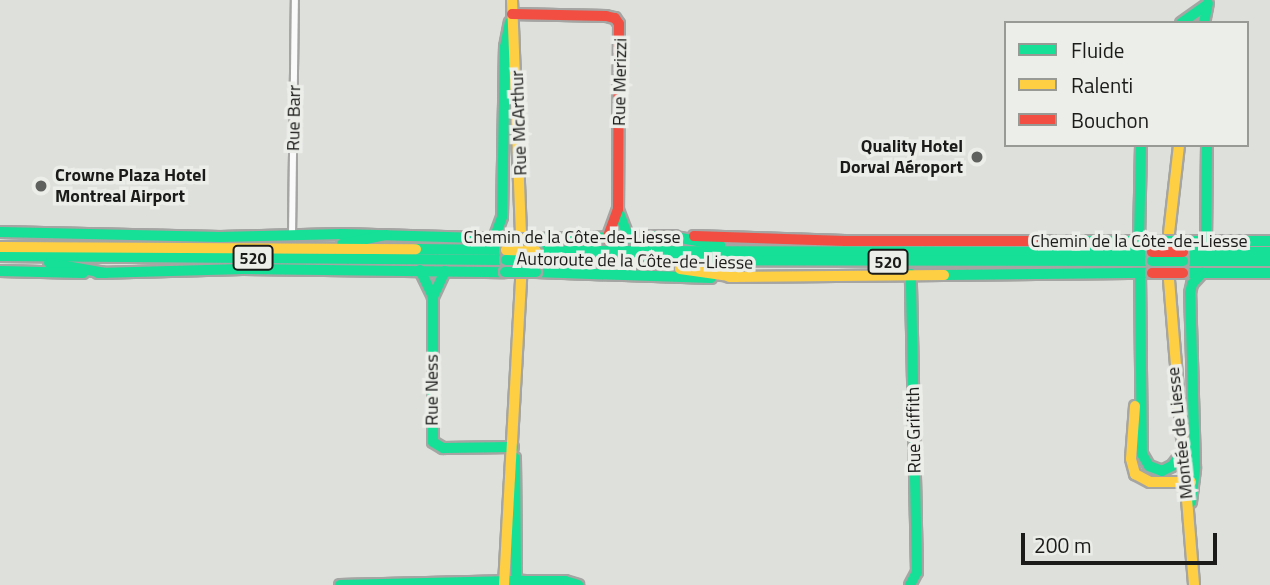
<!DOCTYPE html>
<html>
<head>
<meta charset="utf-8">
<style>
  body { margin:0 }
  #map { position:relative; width:1270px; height:585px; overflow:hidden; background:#dee0dc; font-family:"Titillium Web",sans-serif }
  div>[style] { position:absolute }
  .roads { filter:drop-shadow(2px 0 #a5a6a3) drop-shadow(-2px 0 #a5a6a3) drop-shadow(0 2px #a5a6a3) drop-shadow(0 -2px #a5a6a3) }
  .street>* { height:6px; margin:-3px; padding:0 3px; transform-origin:3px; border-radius:3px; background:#fafafa }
  .fast>* { height:10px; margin:-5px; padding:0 5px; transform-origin:5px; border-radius:5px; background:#16e098 }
  .slow>* { height:10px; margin:-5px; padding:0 5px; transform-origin:5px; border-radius:5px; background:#ffcf43 }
  .jam>* { height:10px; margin:-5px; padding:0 5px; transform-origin:5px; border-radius:5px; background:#f24e42 }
  .bridges { filter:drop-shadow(2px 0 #a5a6a3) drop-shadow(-2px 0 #a5a6a3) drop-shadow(0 2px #a5a6a3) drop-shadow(0 -2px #a5a6a3) }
  .fast-bridge>* { height:10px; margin:-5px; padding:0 5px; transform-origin:5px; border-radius:5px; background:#16e098 }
  .slow-bridge>* { height:10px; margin:-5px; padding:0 5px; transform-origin:5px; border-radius:5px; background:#ffcf43 }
  .jam-bridge>* { height:10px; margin:-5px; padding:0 5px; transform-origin:5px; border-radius:5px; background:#f24e42 }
  .dots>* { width:19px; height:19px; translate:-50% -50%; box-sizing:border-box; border:4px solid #eceee9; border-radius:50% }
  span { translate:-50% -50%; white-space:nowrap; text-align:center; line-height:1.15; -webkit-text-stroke:7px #eceee9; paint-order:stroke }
  .shield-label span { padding:2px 5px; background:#eceee9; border:2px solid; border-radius:5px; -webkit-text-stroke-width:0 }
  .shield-label { font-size:16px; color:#1b1c1a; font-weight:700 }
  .street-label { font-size:18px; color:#1b1c1a }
  .poi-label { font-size:18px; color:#1b1c1a; font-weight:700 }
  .right { translate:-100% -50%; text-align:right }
  .left { translate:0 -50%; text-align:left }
  .legend { position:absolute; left:1004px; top:21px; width:245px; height:126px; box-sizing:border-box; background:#eceee9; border:2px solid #989a96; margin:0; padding:9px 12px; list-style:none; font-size:21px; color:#1b1c1a }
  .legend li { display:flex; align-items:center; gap:14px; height:35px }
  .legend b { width:35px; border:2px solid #989a96 }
  .scale { position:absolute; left:1021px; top:533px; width:196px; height:32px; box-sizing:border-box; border:4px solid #1b1c1a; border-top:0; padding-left:9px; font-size:21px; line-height:24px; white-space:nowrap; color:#1b1c1a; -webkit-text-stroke:5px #eceee9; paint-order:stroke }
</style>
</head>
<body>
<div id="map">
  <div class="roads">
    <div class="street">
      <div style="left:292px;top:236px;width:236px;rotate:-89.3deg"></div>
    </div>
    <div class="fast">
      <div style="left:1181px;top:23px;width:32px;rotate:-35deg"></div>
      <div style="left:1204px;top:23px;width:20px;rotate:-79deg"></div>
      <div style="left:618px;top:210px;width:30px;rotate:69deg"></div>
      <div style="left:0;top:232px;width:220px;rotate:1.3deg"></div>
      <div style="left:220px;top:237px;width:122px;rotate:-1.4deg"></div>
      <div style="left:342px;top:234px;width:164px;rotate:1.7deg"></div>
      <div style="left:669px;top:236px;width:52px;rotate:10deg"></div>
      <div style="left:494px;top:239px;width:23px;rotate:-70deg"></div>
      <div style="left:502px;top:217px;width:170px;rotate:-89deg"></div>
      <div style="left:505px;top:47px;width:25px;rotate:-79deg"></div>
      <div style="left:536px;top:239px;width:139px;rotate:-1.2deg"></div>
      <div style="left:1043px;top:241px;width:109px"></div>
      <div style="left:1139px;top:241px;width:96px;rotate:-88.8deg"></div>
      <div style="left:1183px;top:241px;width:87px"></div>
      <div style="left:1206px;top:241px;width:96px;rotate:-89.4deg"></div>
      <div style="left:342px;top:244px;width:45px;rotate:-11.6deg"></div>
      <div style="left:416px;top:249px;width:90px;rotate:0.6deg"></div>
      <div style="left:536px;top:251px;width:616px;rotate:0.09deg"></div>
      <div style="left:1183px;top:252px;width:87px"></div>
      <div style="left:0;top:256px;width:506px;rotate:0.45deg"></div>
      <div style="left:536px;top:260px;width:616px;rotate:0.09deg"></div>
      <div style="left:1183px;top:261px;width:87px"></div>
      <div style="left:49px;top:263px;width:57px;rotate:10.1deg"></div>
      <div style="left:420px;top:270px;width:30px;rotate:64deg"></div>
      <div style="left:0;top:271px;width:83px;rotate:1.4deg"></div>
      <div style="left:445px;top:271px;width:29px;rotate:115deg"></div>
      <div style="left:433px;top:297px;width:145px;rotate:90deg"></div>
      <div style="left:433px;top:442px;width:12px;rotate:31deg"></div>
      <div style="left:443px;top:448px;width:70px;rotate:-0.8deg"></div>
      <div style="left:536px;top:272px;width:175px;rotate:2deg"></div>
      <div style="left:98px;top:273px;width:145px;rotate:-1.6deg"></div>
      <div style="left:243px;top:269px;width:262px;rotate:0.7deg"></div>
      <div style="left:1140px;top:273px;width:181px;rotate:89.4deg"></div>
      <div style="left:1142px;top:454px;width:14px;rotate:60deg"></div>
      <div style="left:1149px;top:466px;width:14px;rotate:21deg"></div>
      <div style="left:1162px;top:471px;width:11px;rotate:-27deg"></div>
      <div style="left:1172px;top:466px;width:16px;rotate:-52deg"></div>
      <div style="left:1183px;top:273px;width:87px"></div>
      <div style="left:944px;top:275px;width:208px;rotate:-0.6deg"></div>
      <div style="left:515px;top:458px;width:127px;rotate:89.5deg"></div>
      <div style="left:1191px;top:502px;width:35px;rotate:-83deg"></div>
      <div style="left:1195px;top:467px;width:174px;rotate:-91.6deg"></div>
      <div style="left:1190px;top:293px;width:9px;rotate:-77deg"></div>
      <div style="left:1192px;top:284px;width:15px;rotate:-48deg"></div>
      <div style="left:340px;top:585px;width:183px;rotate:-1.3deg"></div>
      <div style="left:523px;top:581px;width:42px"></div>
      <div style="left:565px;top:581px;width:14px;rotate:17deg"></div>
      <div style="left:910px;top:585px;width:15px;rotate:-62deg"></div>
      <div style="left:917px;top:572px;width:298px;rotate:-91.2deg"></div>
    </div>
    <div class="slow">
      <div style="left:512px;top:0;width:233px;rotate:87.8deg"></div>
      <div style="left:1169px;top:233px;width:89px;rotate:-83.5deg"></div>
      <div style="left:0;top:247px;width:416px;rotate:0.3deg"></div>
      <div style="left:680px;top:269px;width:57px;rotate:8.1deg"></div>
      <div style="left:729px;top:277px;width:215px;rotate:-0.5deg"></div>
      <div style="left:1169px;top:280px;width:306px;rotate:85.3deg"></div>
      <div style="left:1135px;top:406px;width:53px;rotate:94.3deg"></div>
      <div style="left:1131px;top:459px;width:16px;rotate:75deg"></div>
      <div style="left:1135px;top:474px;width:17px;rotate:28deg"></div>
      <div style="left:1150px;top:482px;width:41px"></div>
      <div style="left:504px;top:585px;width:307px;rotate:-86.8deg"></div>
    </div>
    <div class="jam">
      <div style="left:512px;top:14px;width:94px;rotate:1.2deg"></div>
      <div style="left:606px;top:16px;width:9px;rotate:13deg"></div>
      <div style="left:615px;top:18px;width:7px;rotate:56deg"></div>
      <div style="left:619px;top:24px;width:185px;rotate:90.3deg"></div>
      <div style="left:618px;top:209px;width:32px;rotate:110deg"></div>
      <div style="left:694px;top:236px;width:151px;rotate:1.9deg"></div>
      <div style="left:845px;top:241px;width:198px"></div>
    </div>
  </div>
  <div class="bridges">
    <div class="fast-bridge">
      <div style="left:1152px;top:241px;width:31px"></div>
      <div style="left:506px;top:260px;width:30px"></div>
      <div style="left:1152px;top:261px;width:31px"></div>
      <div style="left:505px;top:272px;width:31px"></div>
    </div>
    <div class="slow-bridge">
      <div style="left:506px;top:239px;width:30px"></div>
      <div style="left:506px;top:250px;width:30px;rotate:2deg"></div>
    </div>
    <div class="jam-bridge">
      <div style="left:1152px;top:252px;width:31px"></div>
      <div style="left:1152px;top:273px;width:31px"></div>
    </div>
  </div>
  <div class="dots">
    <div style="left:977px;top:157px;background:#5f615e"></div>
    <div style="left:41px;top:186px;background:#5f615e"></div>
  </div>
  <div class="shield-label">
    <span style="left:253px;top:258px">520</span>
    <span style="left:888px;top:262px">520</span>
  </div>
  <div class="street-label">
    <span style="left:620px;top:82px;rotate:-89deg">Rue Merizzi</span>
    <span style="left:294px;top:118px;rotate:-89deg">Rue Barr</span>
    <span style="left:519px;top:123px;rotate:-92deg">Rue McArthur</span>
    <span style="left:572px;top:237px">Chemin de la Côte-de-Liesse</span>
    <span style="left:1139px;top:241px">Chemin de la Côte-de-Liesse</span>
    <span style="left:635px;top:261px;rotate:1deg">Autoroute de la Côte-de-Liesse</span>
    <span style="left:432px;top:390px;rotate:-90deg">Rue Ness</span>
    <span style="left:914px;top:430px;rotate:-91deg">Rue Griffith</span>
    <span style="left:1180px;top:433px;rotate:-96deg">Montée de Liesse</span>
  </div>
  <div class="poi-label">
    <span class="right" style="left:963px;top:157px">Quality Hotel<br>Dorval Aéroport</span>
    <span class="left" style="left:55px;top:186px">Crowne Plaza Hotel<br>Montreal Airport</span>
  </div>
  <ul class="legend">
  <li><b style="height:9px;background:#16e098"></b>Fluide</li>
  <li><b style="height:9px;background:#ffcf43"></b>Ralenti</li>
  <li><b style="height:9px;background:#f24e42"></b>Bouchon</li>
  </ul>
  <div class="scale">200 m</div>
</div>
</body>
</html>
